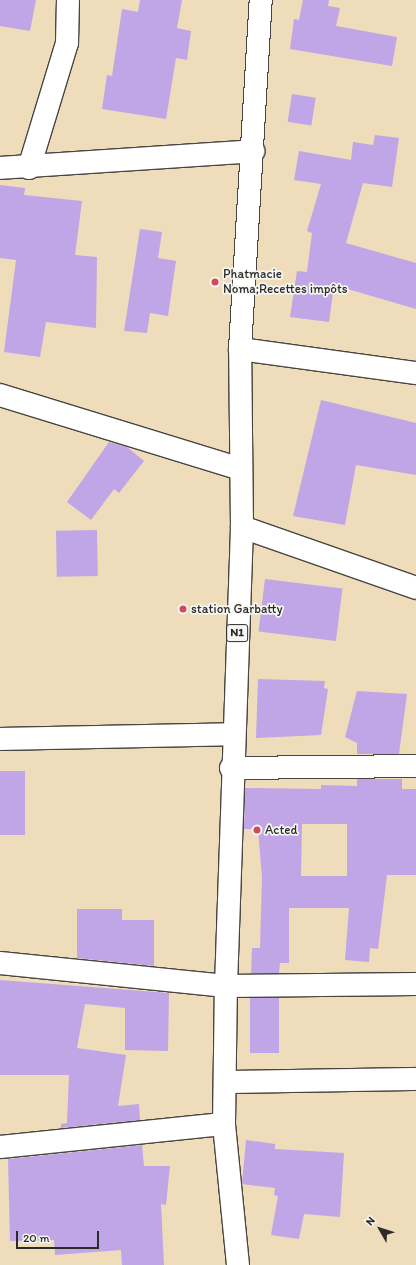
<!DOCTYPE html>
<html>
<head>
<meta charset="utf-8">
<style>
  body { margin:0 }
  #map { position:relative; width:416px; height:1265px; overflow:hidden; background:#eedcba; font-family:Itim,sans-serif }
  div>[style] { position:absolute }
  .building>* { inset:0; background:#c0a5e7; transform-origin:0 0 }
  .roads { filter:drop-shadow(1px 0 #484640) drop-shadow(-1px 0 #484640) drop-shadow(0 1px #484640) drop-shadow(0 -1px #484640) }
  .street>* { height:22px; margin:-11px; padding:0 11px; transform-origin:11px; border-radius:11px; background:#fff }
  .secondary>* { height:22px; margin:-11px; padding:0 11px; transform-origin:11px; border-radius:11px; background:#fff }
  .highway>* { height:22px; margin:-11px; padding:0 11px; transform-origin:11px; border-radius:11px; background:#fff }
  .dots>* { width:11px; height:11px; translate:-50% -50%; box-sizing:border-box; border:2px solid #f6f6f2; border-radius:50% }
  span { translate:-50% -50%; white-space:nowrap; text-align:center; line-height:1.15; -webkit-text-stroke:3.5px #f6f6f2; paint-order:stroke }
  .shield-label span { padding:1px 3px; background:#f6f6f2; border:1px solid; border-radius:3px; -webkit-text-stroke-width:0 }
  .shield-label { font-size:12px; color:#2b2b2b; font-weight:700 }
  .poi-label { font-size:13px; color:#2b2b2b }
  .left { translate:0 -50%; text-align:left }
  .north { position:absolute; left:360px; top:1209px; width:40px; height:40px; -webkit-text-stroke:3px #f6f6f2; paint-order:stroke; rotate:309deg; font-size:11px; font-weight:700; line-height:16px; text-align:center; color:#2b2b2b }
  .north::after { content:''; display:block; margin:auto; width:14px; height:18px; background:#2b2b2b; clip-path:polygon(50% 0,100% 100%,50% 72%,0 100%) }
  .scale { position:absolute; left:16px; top:1231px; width:83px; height:18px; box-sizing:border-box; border:2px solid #2b2b2b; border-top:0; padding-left:5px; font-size:12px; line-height:14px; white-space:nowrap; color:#2b2b2b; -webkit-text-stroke:3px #f6f6f2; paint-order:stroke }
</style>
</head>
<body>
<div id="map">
  <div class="building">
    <div style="clip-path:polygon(0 0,36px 0,30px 31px,0 26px)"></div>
    <div style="clip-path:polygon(140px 0,182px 0,177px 28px,191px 31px,187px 60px,176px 58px,166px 119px,102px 109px,107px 75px,112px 76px,122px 9px,138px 12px)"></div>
    <div style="clip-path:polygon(303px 0,329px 0,328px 6px,340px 8px,336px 26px,397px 37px,392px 66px,290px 49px,294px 19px,299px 20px)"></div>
    <div style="left:292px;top:94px;width:24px;height:28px;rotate:9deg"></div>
    <div style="clip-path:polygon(375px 135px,399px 138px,392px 187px,363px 183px,346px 243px,416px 263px,416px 309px,334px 285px,329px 322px,290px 317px,297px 271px,307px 272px,312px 233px,307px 231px,321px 184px,294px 180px,299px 151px,351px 160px,353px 142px,373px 145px)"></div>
    <div style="clip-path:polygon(0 185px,25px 188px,24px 195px,82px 201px,75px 255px,97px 257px,96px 328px,46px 322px,40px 357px,4px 352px,16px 260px,0 258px)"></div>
    <div style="clip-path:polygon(140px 229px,162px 232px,158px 258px,176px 261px,168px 316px,150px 313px,147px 333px,124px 331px)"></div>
    <div style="clip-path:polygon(321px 400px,416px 423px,416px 475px,356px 465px,345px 525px,293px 516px)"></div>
    <div style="clip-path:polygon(109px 442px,127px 447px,144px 461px,119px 493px,114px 489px,91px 520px,67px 502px)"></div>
    <div style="left:97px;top:530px;width:46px;height:41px;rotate:89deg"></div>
    <div style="left:265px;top:579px;width:78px;height:53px;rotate:7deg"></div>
    <div style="clip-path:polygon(258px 679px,325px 681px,324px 688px,328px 689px,321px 735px,256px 738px)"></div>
    <div style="clip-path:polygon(357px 691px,407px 694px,399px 754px,357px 754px,357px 743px,345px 737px)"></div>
    <div style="left:0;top:771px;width:25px;height:64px"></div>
    <div style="clip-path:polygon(evenodd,357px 779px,402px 779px,402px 789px,416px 789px,416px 875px,387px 875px,378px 949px,370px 948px,369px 962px,345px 960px,349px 908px,289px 908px,289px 963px,280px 963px,279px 973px,251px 973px,252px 948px,260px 948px,262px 877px,258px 829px,244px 829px,245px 788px,321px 789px,321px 785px,357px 786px,357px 779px,302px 824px,347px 824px,347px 876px,301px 876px,302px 824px)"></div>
    <div style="clip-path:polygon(77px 909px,122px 909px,122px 920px,154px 920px,154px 966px,77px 958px)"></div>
    <div style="clip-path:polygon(0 980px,169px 993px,168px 1051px,125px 1050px,125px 1008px,85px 1004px,77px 1048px,126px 1055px,118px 1106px,139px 1104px,140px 1120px,61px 1128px,61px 1124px,67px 1123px,69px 1075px,0 1075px)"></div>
    <div style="left:250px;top:998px;width:29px;height:55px"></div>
    <div style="clip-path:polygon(246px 1140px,275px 1144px,275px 1149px,344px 1153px,340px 1217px,304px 1214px,299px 1239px,271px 1235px,278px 1196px,274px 1195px,275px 1188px,242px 1184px)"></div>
    <div style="clip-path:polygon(142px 1145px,144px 1166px,170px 1166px,166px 1205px,161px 1204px,164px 1265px,122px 1265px,121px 1250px,55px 1255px,54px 1240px,10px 1241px,8px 1159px)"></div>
  </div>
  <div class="roads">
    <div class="street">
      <div style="left:29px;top:168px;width:131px;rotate:-73.1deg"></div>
      <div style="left:67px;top:43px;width:43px;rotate:-88.7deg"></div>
      <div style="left:240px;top:349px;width:178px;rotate:7.8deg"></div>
      <div style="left:0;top:395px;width:251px;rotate:17.1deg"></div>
      <div style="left:242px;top:527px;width:184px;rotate:19.3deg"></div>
      <div style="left:0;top:739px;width:233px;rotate:-1.2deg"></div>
      <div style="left:231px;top:768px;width:185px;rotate:-0.6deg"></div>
      <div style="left:0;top:963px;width:227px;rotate:5.8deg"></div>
      <div style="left:226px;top:986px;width:190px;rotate:-0.6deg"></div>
      <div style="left:226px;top:1082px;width:190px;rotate:-0.9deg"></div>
      <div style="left:0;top:1147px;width:225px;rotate:-5.9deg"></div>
    </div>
    <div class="secondary">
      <div style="left:0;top:168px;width:254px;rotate:-3.8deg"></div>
    </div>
    <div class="highway">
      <div style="left:238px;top:1265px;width:142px;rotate:-95.7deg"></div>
      <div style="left:224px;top:1124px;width:138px;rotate:-89.2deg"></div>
      <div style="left:226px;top:986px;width:459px;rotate:-88deg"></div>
      <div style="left:242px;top:527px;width:178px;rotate:-90.6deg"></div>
      <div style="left:240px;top:349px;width:350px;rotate:-86.6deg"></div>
    </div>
  </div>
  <div class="dots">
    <div style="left:215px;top:282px;background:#d1495b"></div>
    <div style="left:183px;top:609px;background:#d1495b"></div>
    <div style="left:257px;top:830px;background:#d1495b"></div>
  </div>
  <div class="shield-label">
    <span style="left:237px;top:633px">N1</span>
  </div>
  <div class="poi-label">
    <span class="left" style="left:223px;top:282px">Phatmacie<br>Noma;Recettes impôts</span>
    <span class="left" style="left:191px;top:609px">station Garbatty</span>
    <span class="left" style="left:265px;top:830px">Acted</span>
  </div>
  <div class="north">N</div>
  <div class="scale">20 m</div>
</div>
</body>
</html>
